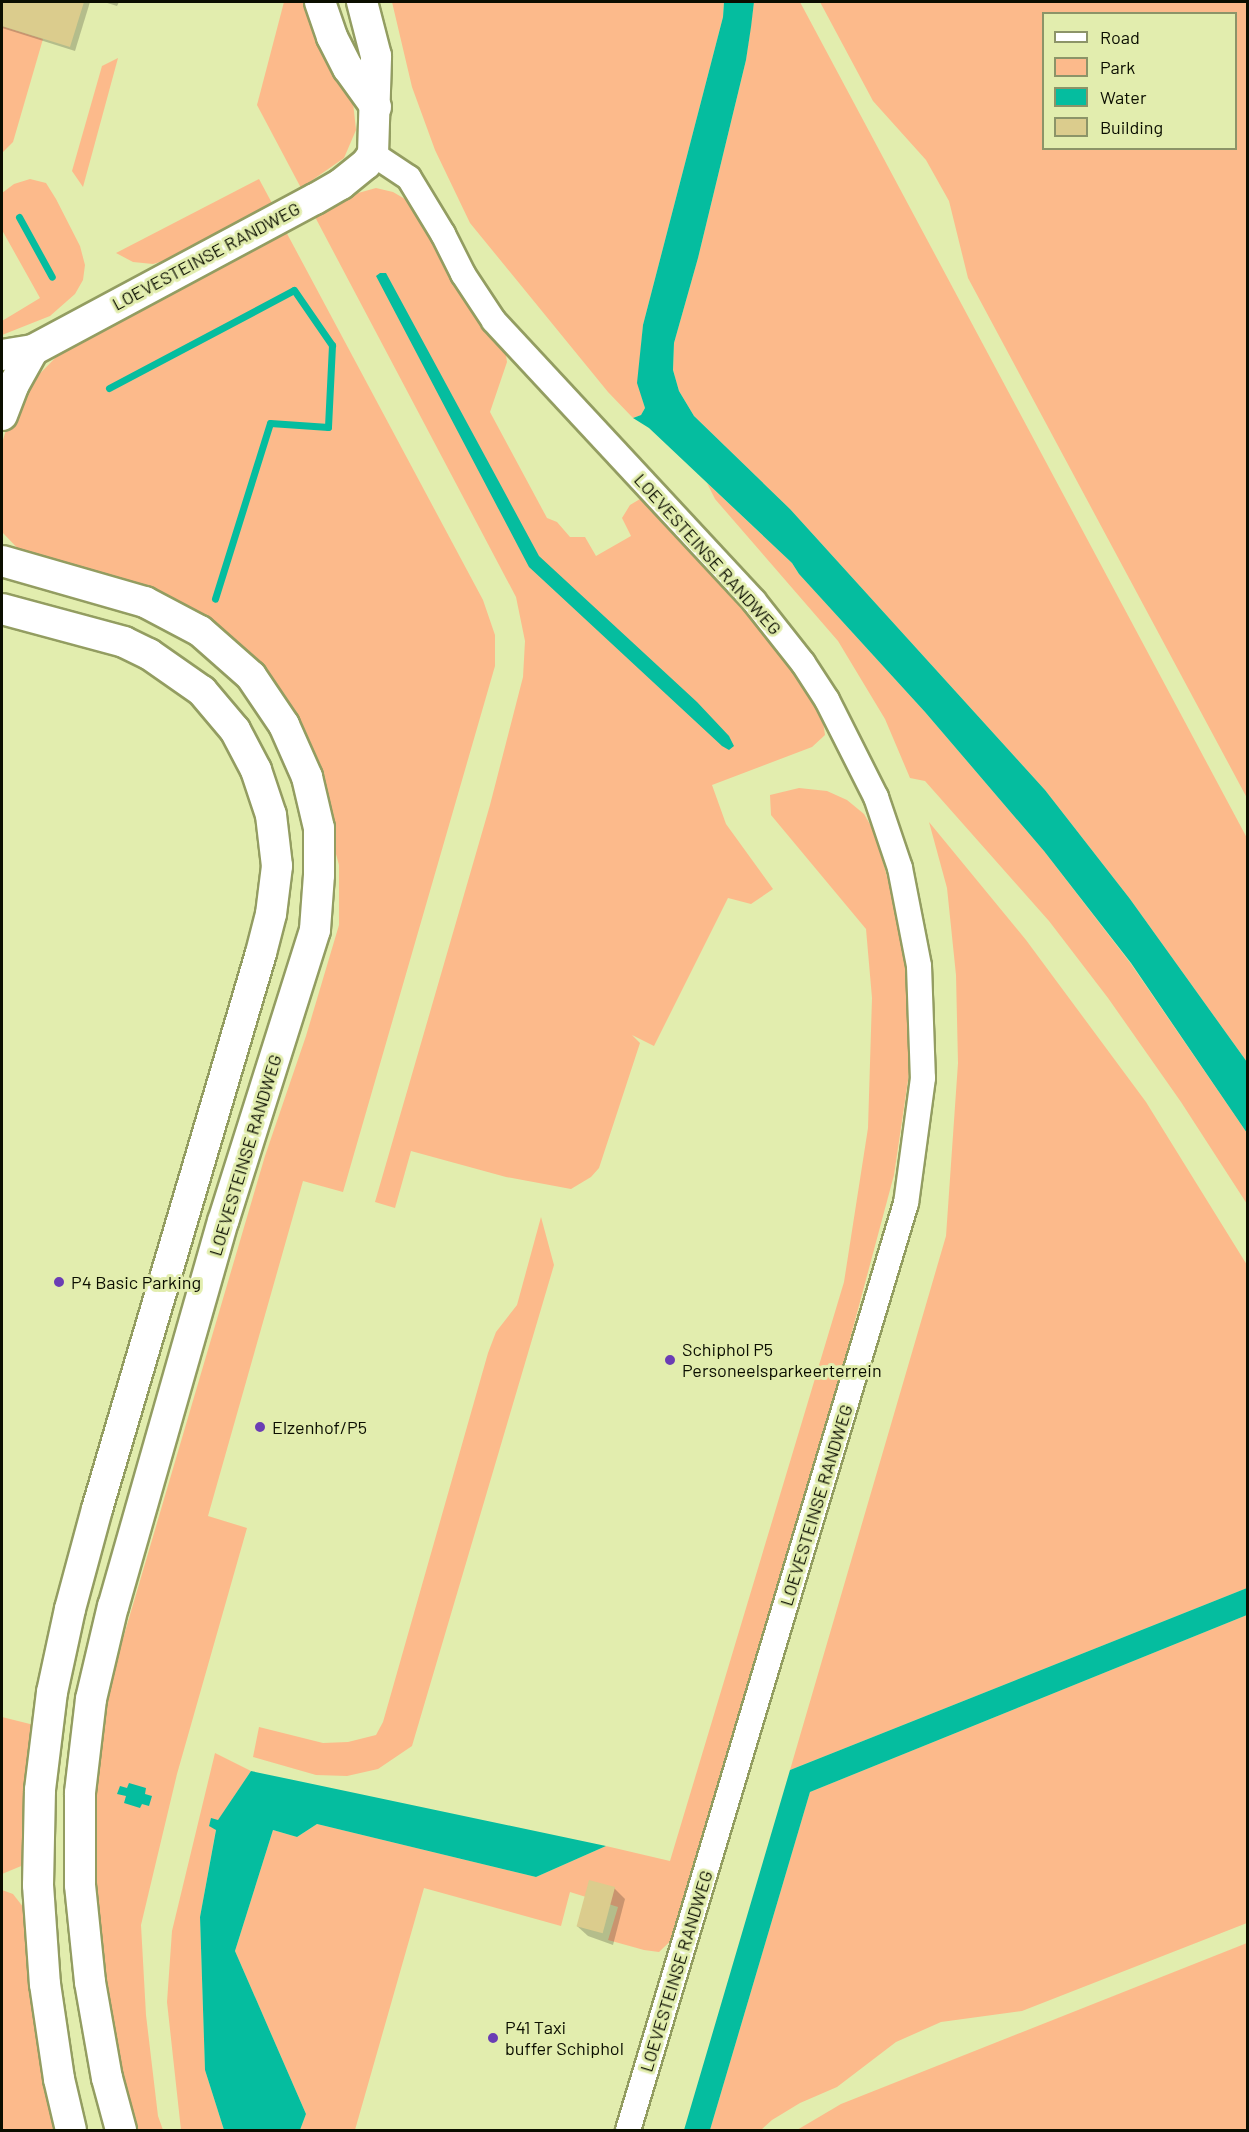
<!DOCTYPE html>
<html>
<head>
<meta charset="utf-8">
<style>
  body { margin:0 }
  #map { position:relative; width:1249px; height:2132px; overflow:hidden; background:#e2edae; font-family:Barlow,sans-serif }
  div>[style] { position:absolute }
  .green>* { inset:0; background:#fcba8b }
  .water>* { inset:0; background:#05bd9f }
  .shadow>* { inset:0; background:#0003 }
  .stream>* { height:7px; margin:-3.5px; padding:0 3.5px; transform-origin:3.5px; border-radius:3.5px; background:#05bd9f }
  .building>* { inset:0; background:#dbcc8d; transform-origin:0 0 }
  .roads { filter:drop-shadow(2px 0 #939d61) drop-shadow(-2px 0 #939d61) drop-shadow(0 2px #939d61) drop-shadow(0 -2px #939d61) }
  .minor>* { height:24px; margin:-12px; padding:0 12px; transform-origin:12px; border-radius:12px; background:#fff }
  .tertiary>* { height:30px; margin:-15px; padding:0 15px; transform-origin:15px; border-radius:15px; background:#fff }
  .dots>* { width:16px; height:16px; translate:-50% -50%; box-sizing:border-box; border:3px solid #e2edae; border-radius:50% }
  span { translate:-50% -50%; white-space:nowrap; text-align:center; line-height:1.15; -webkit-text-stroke:6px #e2edae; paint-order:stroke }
  .street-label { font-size:18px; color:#0b0e00 }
  .poi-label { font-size:18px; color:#0b0e00 }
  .left { translate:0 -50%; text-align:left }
  .frame { position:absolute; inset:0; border:3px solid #0b0e00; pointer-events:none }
  .legend { position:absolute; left:1042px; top:12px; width:195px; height:138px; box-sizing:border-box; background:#e2edae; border:2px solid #8c9468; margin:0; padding:8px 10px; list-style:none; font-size:18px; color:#0b0e00 }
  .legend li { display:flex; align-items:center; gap:12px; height:30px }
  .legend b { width:30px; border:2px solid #8c9468 }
</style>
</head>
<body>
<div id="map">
  <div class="green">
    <div style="clip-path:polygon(284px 2px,309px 2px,352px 93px,356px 130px,344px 158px,301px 188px,257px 105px)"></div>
    <div style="clip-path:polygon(392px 2px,724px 2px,723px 17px,643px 325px,638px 383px,645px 408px,641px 415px,633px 418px,608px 392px,470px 223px,435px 150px,412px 87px)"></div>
    <div style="clip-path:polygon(754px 2px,800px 2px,1247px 838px,1247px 1062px,1130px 899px,1045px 790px,790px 509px,694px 416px,679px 391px,673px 370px,674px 343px,698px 258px,746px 60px)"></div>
    <div style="clip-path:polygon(evenodd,820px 2px,1247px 2px,1247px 798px,968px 278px,949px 201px,926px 160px,873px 101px,820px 2px,1044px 14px,1236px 14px,1236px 148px,1044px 148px,1044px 14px)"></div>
    <div style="clip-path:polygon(2px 26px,43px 39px,13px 142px,2px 153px)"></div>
    <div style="clip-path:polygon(118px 58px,83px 187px,72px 171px,102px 66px)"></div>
    <div style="clip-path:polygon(30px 179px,46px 183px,56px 199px,80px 246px,85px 265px,83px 280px,75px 294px,50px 316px,2px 335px,2px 321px,40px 298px,2px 230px,2px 193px,14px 184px)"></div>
    <div style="clip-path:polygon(259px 179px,273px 205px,177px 257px,153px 264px,133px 262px,116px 253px)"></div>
    <div style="clip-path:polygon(376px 188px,393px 192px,405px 199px,426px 229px,452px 281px,471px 311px,505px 349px,507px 362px,490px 412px,547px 518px,557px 522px,570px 537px,585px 537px,596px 556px,631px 536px,622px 518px,630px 505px,640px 499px,785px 655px,822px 715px,825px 735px,812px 747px,712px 785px,726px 824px,773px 889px,751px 904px,728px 898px,654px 1046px,632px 1035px,640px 1043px,599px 1168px,591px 1177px,571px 1189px,506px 1177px,411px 1151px,395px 1208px,375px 1202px,490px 805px,523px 677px,525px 641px,516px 597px,314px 215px,351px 195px)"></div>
    <div style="clip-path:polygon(284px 228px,483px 600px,495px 635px,495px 666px,343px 1192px,303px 1181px,208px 1516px,247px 1528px,177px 1774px,141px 1925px,146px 2015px,158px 2116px,163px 2130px,129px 2130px,91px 1921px,94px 1737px,265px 1156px,306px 1036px,339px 925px,339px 865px,322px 803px,233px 646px,26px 557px,2px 532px,2px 443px,16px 398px,62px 351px)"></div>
    <div style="clip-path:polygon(707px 483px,792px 563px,799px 574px,925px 712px,1044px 851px,1131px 964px,1247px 1133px,1247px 1204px,1181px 1102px,1108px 998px,1049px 921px,925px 781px,910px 778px,885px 719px,838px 641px,715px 499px)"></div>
    <div style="clip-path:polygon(799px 788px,827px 791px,847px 800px,864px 814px,875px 833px,894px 902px,909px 980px,911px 1060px,894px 1175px,797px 1537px,682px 1930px,659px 1952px,644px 1950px,608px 1940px,618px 1907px,570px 1892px,561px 1926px,424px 1888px,355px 2130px,300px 2130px,306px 2114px,235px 1951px,273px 1830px,297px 1837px,317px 1824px,536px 1877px,606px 1846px,670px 1861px,844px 1282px,868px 1128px,872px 998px,866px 929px,771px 815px,770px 795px)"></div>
    <div style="clip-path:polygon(929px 822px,1026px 940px,1146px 1102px,1247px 1265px,1247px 1588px,790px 1770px,946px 1236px,958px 1063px,956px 975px,947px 888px)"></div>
    <div style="clip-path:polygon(541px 1217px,554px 1265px,412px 1746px,378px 1769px,347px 1776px,316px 1775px,253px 1757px,259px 1727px,323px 1743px,348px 1742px,376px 1735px,383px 1722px,488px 1353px,496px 1332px,517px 1305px)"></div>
    <div style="clip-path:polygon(1247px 1615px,1247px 1923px,1022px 2011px,941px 2022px,896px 2042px,837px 2087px,800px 2103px,772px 2120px,761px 2130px,710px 2130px,810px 1792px)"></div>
    <div style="clip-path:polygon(2px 1717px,34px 1725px,26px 1864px,2px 1874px)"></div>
    <div style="clip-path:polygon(215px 1753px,251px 1771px,218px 1821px,211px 1819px,209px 1826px,216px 1829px,200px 1917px,205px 2070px,224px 2130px,181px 2130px,167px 2002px,172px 1931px)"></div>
    <div style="clip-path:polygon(2px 1890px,13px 1894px,27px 1912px,62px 2130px,2px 2130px)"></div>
    <div style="clip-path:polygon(1247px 1943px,1247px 2130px,797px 2130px,841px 2104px)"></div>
  </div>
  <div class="water">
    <div style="clip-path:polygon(724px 2px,754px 2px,751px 27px,746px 60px,698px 258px,674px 343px,673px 370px,679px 391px,694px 416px,790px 509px,1045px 790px,1130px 899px,1247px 1062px,1247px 1133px,1131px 963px,1044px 851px,925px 712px,799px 574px,792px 563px,649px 428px,633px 418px,641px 415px,645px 408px,637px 383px,643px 325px,723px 17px)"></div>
    <div style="clip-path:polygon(380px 273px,386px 273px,539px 556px,697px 702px,729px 736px,734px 746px,729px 750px,722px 746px,529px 567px,376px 276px)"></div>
    <div style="clip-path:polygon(1247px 1588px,1247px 1615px,810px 1792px,710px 2130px,684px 2130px,790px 1770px)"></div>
    <div style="clip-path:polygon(251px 1771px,606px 1846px,536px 1877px,317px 1824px,297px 1837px,273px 1830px,235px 1951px,306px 2114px,300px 2130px,224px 2130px,205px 2070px,200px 1917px,216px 1830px,209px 1826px,211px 1818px,218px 1820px)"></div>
    <div style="clip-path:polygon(129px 1783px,146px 1788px,145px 1794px,152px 1796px,149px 1806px,142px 1804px,140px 1808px,124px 1803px,126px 1796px,117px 1794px,120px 1786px,127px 1788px)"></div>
  </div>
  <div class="shadow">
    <div style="clip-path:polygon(2px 2px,90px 2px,75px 51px,2px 28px)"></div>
    <div style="clip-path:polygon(104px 2px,119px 2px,117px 6px)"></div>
    <div style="clip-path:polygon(614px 1888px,625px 1899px,613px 1945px,588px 1936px,577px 1926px)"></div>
  </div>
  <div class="stream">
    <div style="left:19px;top:217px;width:68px;rotate:61.2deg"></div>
    <div style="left:109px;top:388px;width:209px;rotate:-27.9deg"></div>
    <div style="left:294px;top:290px;width:67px;rotate:55.4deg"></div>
    <div style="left:332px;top:345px;width:82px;rotate:92.8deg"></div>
    <div style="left:328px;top:427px;width:58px;rotate:-176.1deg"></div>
    <div style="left:270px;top:423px;width:184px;rotate:107.4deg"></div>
  </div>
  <div class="building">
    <div style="clip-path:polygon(2px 2px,84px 2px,70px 47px,2px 26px)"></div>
    <div style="left:589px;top:1880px;width:27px;height:48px;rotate:15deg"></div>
  </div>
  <div class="roads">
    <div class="minor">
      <div style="left:373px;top:154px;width:43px;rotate:33.7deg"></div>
      <div style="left:409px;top:178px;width:66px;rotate:58.7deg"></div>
      <div style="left:443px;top:234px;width:45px;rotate:63.4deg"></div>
      <div style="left:463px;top:274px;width:56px;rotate:56.6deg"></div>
      <div style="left:494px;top:321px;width:382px;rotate:47.1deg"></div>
      <div style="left:754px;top:601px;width:79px;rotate:51.7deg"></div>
      <div style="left:803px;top:663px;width:44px;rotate:57deg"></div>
      <div style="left:827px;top:700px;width:109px;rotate:63.2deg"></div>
      <div style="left:876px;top:797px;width:75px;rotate:71.3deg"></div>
      <div style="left:900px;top:868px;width:100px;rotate:79deg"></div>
      <div style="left:919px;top:966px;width:112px;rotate:88deg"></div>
      <div style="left:923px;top:1078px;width:126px;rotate:97.7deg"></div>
      <div style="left:906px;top:1203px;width:968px;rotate:106.69deg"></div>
    </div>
    <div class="tertiary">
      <div style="left:320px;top:2px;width:37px;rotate:71deg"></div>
      <div style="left:332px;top:37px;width:35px;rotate:63deg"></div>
      <div style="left:348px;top:68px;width:48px;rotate:54.3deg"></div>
      <div style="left:2px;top:355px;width:31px;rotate:-9deg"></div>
      <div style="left:33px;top:350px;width:320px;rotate:-28.2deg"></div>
      <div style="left:315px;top:199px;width:30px;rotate:-30deg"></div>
      <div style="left:341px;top:184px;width:32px;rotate:-39deg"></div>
      <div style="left:366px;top:164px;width:12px;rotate:-55deg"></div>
      <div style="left:373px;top:154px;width:98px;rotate:-88.2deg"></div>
      <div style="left:376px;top:56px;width:56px;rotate:-104.5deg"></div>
      <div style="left:2px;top:415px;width:31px;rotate:-69deg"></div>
      <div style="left:13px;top:386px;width:41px;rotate:-60.9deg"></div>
      <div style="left:2px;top:561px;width:149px;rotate:16deg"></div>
      <div style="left:145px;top:602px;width:62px;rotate:27.8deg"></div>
      <div style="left:200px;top:631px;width:68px;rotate:41.4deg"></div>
      <div style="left:251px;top:676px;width:59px;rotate:56deg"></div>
      <div style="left:284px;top:725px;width:57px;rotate:66.1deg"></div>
      <div style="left:307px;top:777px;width:52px;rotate:76.8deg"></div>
      <div style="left:319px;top:828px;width:47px;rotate:90deg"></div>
      <div style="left:319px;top:875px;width:55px;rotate:94.2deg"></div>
      <div style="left:315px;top:930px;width:305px;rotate:107.5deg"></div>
      <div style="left:223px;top:1221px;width:400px;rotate:105.9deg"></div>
      <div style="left:113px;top:1606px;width:96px;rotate:103.3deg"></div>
      <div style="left:91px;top:1699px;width:95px;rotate:96.7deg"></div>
      <div style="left:80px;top:1793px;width:92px;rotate:90deg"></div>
      <div style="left:80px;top:1885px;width:98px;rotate:84.1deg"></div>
      <div style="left:90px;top:1982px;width:97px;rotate:80deg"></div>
      <div style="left:107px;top:2078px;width:54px;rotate:74.9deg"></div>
      <div style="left:2px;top:609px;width:126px;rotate:15.1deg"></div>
      <div style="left:124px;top:642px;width:28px;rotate:26deg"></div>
      <div style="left:149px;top:654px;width:65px;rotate:34.9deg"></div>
      <div style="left:202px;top:691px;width:51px;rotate:49.8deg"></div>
      <div style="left:235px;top:730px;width:45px;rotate:62.3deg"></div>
      <div style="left:256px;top:770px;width:47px;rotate:71.6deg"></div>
      <div style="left:271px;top:815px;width:51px;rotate:83.3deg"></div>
      <div style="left:277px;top:866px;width:48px;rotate:97.1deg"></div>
      <div style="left:271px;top:914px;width:40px;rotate:104.4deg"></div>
      <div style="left:261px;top:953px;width:580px;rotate:106.43deg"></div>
      <div style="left:97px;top:1509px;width:104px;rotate:105.1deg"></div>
      <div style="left:70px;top:1609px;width:85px;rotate:102.2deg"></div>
      <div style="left:52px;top:1692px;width:99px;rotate:97deg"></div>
      <div style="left:40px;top:1790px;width:95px;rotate:91.2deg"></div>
      <div style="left:38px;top:1885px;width:99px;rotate:86deg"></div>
      <div style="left:45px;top:1984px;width:96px;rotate:81.6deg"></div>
      <div style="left:59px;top:2079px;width:52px;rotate:76.8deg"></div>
    </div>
  </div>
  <div class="dots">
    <div style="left:59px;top:1282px;background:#6a3db4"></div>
    <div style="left:670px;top:1360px;background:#6a3db4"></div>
    <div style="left:260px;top:1427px;background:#6a3db4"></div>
    <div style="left:493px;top:2038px;background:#6a3db4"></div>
  </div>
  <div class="street-label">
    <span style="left:206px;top:256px;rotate:-28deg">LOEVESTEINSE RANDWEG</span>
    <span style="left:708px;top:554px;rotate:48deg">LOEVESTEINSE RANDWEG</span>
    <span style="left:245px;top:1155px;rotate:-73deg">LOEVESTEINSE RANDWEG</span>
    <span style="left:816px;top:1505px;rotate:-73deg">LOEVESTEINSE RANDWEG</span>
    <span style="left:676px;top:1971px;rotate:-73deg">LOEVESTEINSE RANDWEG</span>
  </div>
  <div class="poi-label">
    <span class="left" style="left:71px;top:1282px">P4 Basic Parking</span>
    <span class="left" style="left:682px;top:1360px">Schiphol P5<br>Personeelsparkeerterrein</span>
    <span class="left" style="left:272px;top:1427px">Elzenhof/P5</span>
    <span class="left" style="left:505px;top:2038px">P41 Taxi<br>buffer Schiphol</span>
  </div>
  <div class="frame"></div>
  <ul class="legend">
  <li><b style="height:8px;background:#fff"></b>Road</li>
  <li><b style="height:16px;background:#fcba8b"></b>Park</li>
  <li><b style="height:16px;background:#05bd9f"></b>Water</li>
  <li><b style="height:16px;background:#dbcc8d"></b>Building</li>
  </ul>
</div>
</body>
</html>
